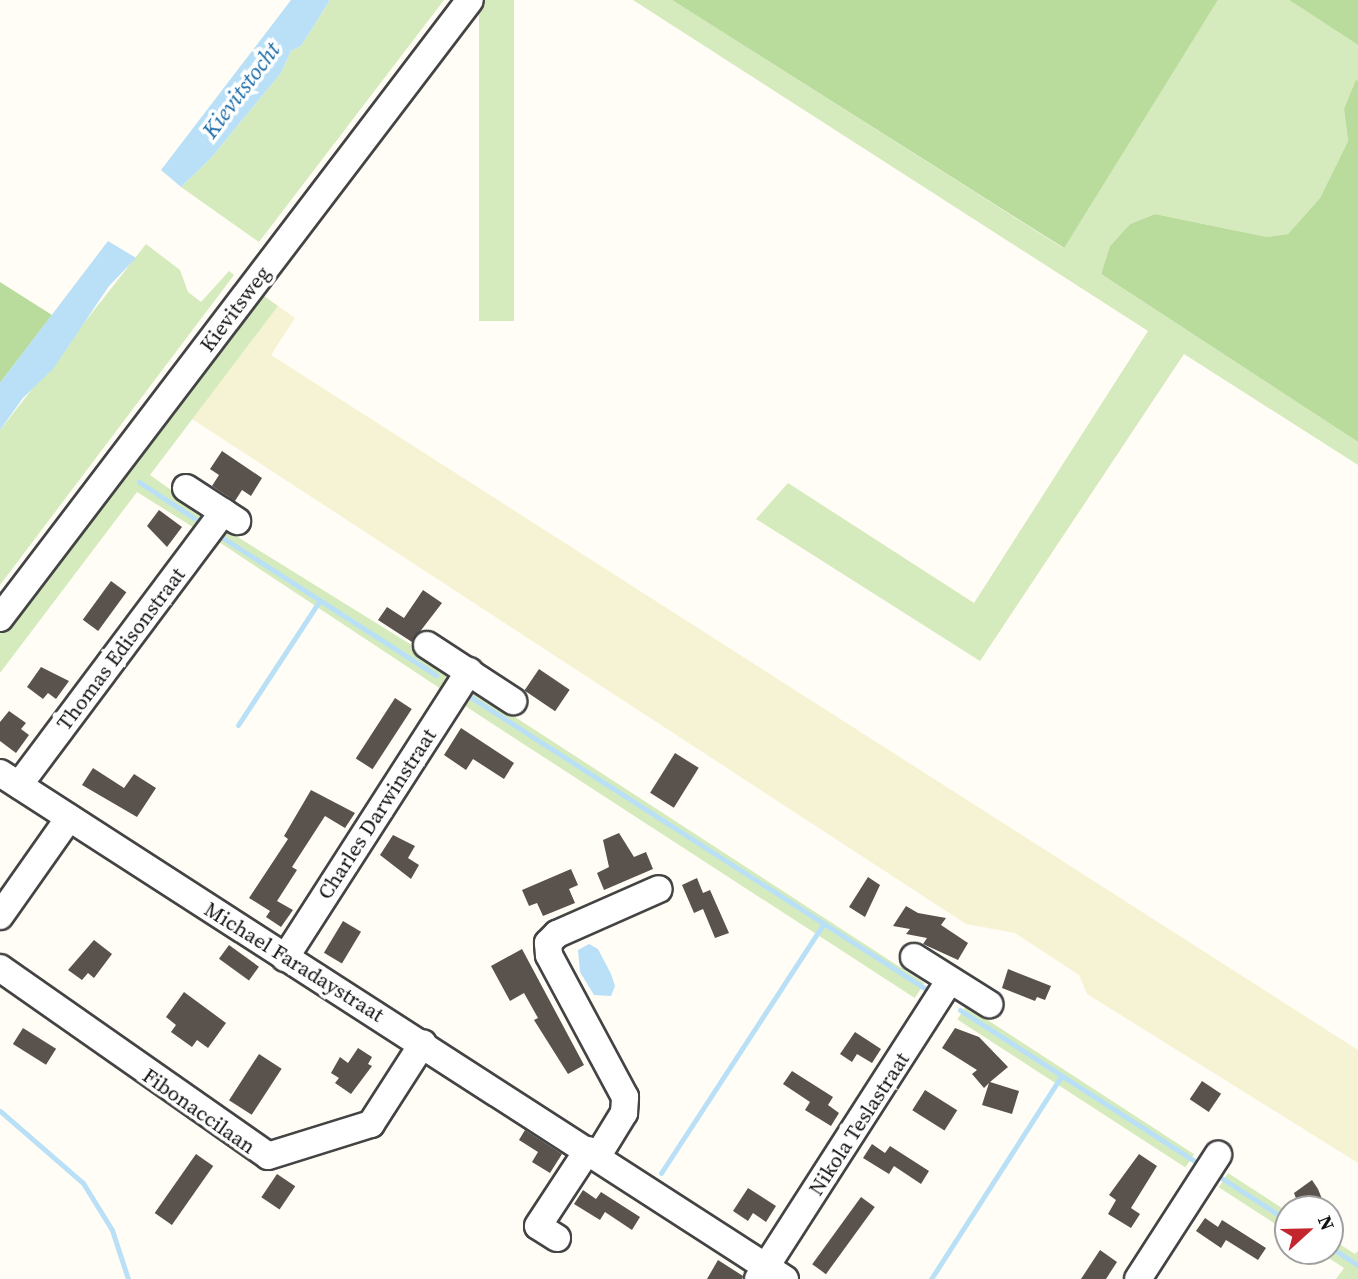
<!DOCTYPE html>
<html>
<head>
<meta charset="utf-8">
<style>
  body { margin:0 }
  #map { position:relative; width:1358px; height:1279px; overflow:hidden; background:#fffdf5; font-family:"Source Serif 4",serif }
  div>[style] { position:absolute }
  .farmland>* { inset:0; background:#f6f3d4 }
  .green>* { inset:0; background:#d5ebbd; transform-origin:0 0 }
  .forest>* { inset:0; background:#b9dc9c }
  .water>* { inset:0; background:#b9e0f7 }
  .stream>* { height:5px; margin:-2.5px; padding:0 2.5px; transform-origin:2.5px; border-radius:2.5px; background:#b9e0f7 }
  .building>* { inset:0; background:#5a524d; transform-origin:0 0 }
  .roads { filter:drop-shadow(2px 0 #444) drop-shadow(-2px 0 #444) drop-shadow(0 2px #444) drop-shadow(0 -2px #444) }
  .minor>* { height:26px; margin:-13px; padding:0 13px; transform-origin:13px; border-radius:13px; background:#fff }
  span { translate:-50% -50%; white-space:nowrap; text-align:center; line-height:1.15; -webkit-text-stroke:7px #fff; paint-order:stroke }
  .street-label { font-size:21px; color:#111 }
  .water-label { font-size:23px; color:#1768a6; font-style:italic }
  .north { position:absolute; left:1274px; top:1195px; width:70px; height:70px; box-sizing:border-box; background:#fff; border:2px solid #a0a0a0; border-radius:50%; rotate:68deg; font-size:19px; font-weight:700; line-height:28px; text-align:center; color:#111 }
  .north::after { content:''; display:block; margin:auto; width:24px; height:32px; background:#c4262e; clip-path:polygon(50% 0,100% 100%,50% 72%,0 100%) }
</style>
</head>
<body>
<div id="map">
  <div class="farmland">
    <div style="clip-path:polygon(278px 306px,295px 318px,271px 355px,1358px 1050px,1358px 1163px,1087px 994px,1079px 975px,1015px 933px,966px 924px,192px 419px)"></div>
  </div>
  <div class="green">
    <div style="clip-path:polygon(330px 0,444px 0,259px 242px,181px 187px,211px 158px,281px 73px,291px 51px,301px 46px)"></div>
    <div style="left:479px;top:0;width:35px;height:321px"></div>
    <div style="clip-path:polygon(633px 0,672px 0,1063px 248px,1218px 0,1289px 0,1358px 45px,1358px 81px,1344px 109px,1348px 141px,1320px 198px,1288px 234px,1267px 237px,1155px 214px,1130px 224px,1110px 246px,1101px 274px,1358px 442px,1358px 465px,1184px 354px,980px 661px,756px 519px,788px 483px,974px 603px,1148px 331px)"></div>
    <div style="clip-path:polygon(146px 244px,180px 270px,188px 292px,201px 302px,229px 271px,234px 275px,0 585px,0 430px)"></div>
    <div style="clip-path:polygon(257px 291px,278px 306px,150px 475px,198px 509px,204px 516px,196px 529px,137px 492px,0 673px,0 634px)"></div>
    <div style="clip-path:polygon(228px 531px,452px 670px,447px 693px,216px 540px)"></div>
    <div style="left:475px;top:691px;width:536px;height:18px;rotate:33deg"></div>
    <div style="left:966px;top:1006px;width:272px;height:16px;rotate:33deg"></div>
    <div style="left:1228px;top:1173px;width:72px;height:17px;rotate:33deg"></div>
    <div style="clip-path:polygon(1330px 1238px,1355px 1254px,1358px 1251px,1358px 1279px,1336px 1279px,1344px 1268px,1318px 1251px,1330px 1251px)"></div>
  </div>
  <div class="forest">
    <div style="clip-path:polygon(672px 0,1218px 0,1064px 248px)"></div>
    <div style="clip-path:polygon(1289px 0,1358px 0,1358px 45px)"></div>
    <div style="clip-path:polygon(1356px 80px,1358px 81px,1358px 442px,1101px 274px,1110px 246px,1130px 224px,1155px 214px,1267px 237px,1288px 234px,1320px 198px,1348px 141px,1344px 109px)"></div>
    <div style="clip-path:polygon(0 282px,52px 315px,0 383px)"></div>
  </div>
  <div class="water">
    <div style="clip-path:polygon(291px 0,330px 0,301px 46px,291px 51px,281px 73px,211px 158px,181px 187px,161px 170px)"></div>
    <div style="clip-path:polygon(108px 241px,136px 258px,109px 286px,53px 369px,23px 398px,0 430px,0 383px)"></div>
    <div style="clip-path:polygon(589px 944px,598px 949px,611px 974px,615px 986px,611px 996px,594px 995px,580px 972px,578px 950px)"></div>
  </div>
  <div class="stream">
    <div style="left:139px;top:482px;width:69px;rotate:33.2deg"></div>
    <div style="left:220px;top:536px;width:257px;rotate:32.8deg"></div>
    <div style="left:469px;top:696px;width:543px;rotate:32.67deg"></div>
    <div style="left:238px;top:725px;width:149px;rotate:-56.7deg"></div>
    <div style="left:960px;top:1010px;width:281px;rotate:32.8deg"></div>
    <div style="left:0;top:1111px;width:110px;rotate:40.9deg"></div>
    <div style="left:83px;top:1183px;width:55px;rotate:58.3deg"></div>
    <div style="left:112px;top:1230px;width:52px;rotate:71.9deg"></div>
    <div style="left:661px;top:1173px;width:298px;rotate:-56.9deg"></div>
    <div style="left:1220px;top:1177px;width:81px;rotate:32.9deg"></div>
    <div style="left:1330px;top:1247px;width:33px;rotate:33deg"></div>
    <div style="left:931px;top:1279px;width:242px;rotate:-57.3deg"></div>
  </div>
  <div class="building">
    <div style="clip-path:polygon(222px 451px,262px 478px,251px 496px,242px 490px,235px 501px,212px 486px,219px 475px,210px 469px)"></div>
    <div style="clip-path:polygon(159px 510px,182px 527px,167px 547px,147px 526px)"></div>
    <div style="left:111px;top:581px;width:19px;height:48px;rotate:36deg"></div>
    <div style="clip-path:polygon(423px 590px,442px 603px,412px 642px,378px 620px,387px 607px,404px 618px)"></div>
    <div style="clip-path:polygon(41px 667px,69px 681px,56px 699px,48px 693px,43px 699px,27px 687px)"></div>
    <div style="left:539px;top:669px;width:37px;height:26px;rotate:34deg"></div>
    <div style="left:395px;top:698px;width:20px;height:72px;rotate:33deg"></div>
    <div style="clip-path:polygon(9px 711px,26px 723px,21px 729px,29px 735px,16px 753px,0 741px,0 722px)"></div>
    <div style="clip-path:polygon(461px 728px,514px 763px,504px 779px,473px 759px,466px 770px,444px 755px)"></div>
    <div style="left:675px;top:753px;width:28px;height:47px;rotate:32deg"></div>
    <div style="clip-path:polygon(93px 768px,124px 788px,134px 774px,156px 788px,137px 817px,82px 785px)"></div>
    <div style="clip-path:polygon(311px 790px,355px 813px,345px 828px,325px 816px,292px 867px,297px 870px,277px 901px,293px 910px,281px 927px,266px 917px,270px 911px,249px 898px,288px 839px,284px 836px)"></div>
    <div style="clip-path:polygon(619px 833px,634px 857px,646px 852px,653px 869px,604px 890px,597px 873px,609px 867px,603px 840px)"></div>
    <div style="clip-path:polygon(393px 835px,415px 846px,408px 858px,419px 865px,411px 879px,380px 855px)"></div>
    <div style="clip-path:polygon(571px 869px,578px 885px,569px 889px,575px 903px,543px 916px,537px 903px,529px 906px,522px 890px)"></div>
    <div style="clip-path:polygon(868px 877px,880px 885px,865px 917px,849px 907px)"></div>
    <div style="clip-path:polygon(697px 878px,703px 893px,710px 890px,729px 933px,715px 938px,703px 909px,694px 913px,682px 885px)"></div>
    <div style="clip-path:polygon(906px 906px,918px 913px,946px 918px,941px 925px,968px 943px,958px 960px,923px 944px,927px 938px,906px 934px,910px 929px,893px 926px)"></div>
    <div style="left:343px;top:921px;width:21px;height:37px;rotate:31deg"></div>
    <div style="clip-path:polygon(94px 940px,112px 954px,94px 978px,88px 973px,82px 980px,68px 970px)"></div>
    <div style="left:229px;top:945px;width:37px;height:17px;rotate:36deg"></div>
    <div style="clip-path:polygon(522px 949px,584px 1065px,568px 1074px,534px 1020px,538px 1018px,524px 993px,510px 1001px,491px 966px)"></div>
    <div style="clip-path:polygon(1008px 969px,1051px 986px,1045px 1000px,1037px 997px,1035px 1001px,1002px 988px)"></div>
    <div style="clip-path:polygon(184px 992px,226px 1023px,208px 1048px,197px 1040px,192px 1047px,171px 1032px,176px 1025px,166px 1017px)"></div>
    <div style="left:23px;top:1028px;width:39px;height:19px;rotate:32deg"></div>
    <div style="clip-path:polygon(955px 1028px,979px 1037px,1008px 1067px,990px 1082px,1019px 1091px,1012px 1114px,982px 1105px,989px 1083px,984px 1088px,972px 1074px,977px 1070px,942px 1048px)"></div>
    <div style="clip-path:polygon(855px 1032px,881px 1049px,872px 1063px,857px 1054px,852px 1062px,840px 1054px)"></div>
    <div style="clip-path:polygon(358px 1048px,372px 1057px,368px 1064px,372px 1066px,351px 1094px,335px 1083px,339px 1078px,331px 1073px,340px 1057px,348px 1063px)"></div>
    <div style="left:259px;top:1054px;width:27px;height:55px;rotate:33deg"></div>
    <div style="clip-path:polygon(792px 1071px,833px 1097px,828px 1105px,839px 1113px,831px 1126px,805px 1110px,810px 1102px,783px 1084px)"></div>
    <div style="left:1202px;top:1081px;width:23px;height:22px;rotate:34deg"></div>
    <div style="left:925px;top:1090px;width:38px;height:24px;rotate:32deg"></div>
    <div style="clip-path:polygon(525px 1130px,562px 1154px,550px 1173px,532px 1162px,538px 1152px,519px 1140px)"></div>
    <div style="clip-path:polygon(872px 1144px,885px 1153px,890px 1146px,929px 1171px,921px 1184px,894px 1166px,889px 1174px,863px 1158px)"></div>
    <div style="left:196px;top:1154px;width:21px;height:72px;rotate:35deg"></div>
    <div style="clip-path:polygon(1139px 1154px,1157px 1166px,1131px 1208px,1140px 1214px,1131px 1228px,1108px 1214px,1116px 1200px,1109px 1195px)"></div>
    <div style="left:277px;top:1174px;width:22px;height:28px;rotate:34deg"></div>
    <div style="clip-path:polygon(1312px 1180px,1318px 1189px,1326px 1209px,1300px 1209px,1294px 1193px)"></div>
    <div style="clip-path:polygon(748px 1188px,776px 1206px,766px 1222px,753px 1213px,748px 1221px,733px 1211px)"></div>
    <div style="clip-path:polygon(583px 1190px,596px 1199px,601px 1192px,640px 1217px,632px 1230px,605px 1212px,600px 1220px,574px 1204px)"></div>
    <div style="left:861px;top:1197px;width:17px;height:83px;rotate:36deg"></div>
    <div style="clip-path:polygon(1205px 1218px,1218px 1227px,1222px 1220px,1266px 1248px,1258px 1260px,1226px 1240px,1221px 1248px,1196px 1231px)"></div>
    <div style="clip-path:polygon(1100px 1250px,1117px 1262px,1106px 1279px,1081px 1279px)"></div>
    <div style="clip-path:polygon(718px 1260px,743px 1276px,742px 1279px,707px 1279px)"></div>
  </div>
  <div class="roads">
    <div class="minor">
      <div style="left:186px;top:488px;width:61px;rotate:32.9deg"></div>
      <div style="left:0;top:618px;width:776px;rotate:-52.75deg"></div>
      <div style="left:427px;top:645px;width:103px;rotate:33.1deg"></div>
      <div style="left:0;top:773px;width:934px;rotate:32.81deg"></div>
      <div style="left:19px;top:785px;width:341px;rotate:-53.2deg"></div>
      <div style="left:0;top:916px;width:120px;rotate:-54.9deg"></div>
      <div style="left:914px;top:957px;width:89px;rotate:32.1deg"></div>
      <div style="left:285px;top:958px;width:341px;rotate:-57.3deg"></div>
      <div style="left:0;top:968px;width:327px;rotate:35deg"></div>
      <div style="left:268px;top:1156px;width:108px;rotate:-17.3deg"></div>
      <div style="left:371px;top:1124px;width:96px;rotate:-57.3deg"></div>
      <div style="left:597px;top:1157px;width:52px;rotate:-58.5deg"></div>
      <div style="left:624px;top:1113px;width:16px;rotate:-86deg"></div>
      <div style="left:625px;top:1097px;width:161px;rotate:-118.2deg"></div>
      <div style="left:549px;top:955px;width:12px;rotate:-95deg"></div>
      <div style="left:548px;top:943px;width:13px;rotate:-45deg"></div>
      <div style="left:557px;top:934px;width:111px;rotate:-23.8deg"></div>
      <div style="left:557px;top:1238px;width:22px;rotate:-148deg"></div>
      <div style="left:538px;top:1226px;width:91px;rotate:-56.7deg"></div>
      <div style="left:758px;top:1279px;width:355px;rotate:-57.3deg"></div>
      <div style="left:1138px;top:1279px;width:148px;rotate:-57.2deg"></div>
    </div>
  </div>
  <div class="street-label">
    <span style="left:235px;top:309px;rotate:-53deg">Kievitsweg</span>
    <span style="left:121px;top:649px;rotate:-53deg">Thomas Edisonstraat</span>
    <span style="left:377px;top:814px;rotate:-57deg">Charles Darwinstraat</span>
    <span style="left:294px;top:962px;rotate:32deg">Michael Faradaystraat</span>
    <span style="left:199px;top:1111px;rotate:35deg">Fibonaccilaan</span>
    <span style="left:859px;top:1124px;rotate:-57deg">Nikola Teslastraat</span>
  </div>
  <div class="water-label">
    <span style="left:241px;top:90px;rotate:-53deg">Kievitstocht</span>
  </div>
  <div class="north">N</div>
</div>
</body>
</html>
